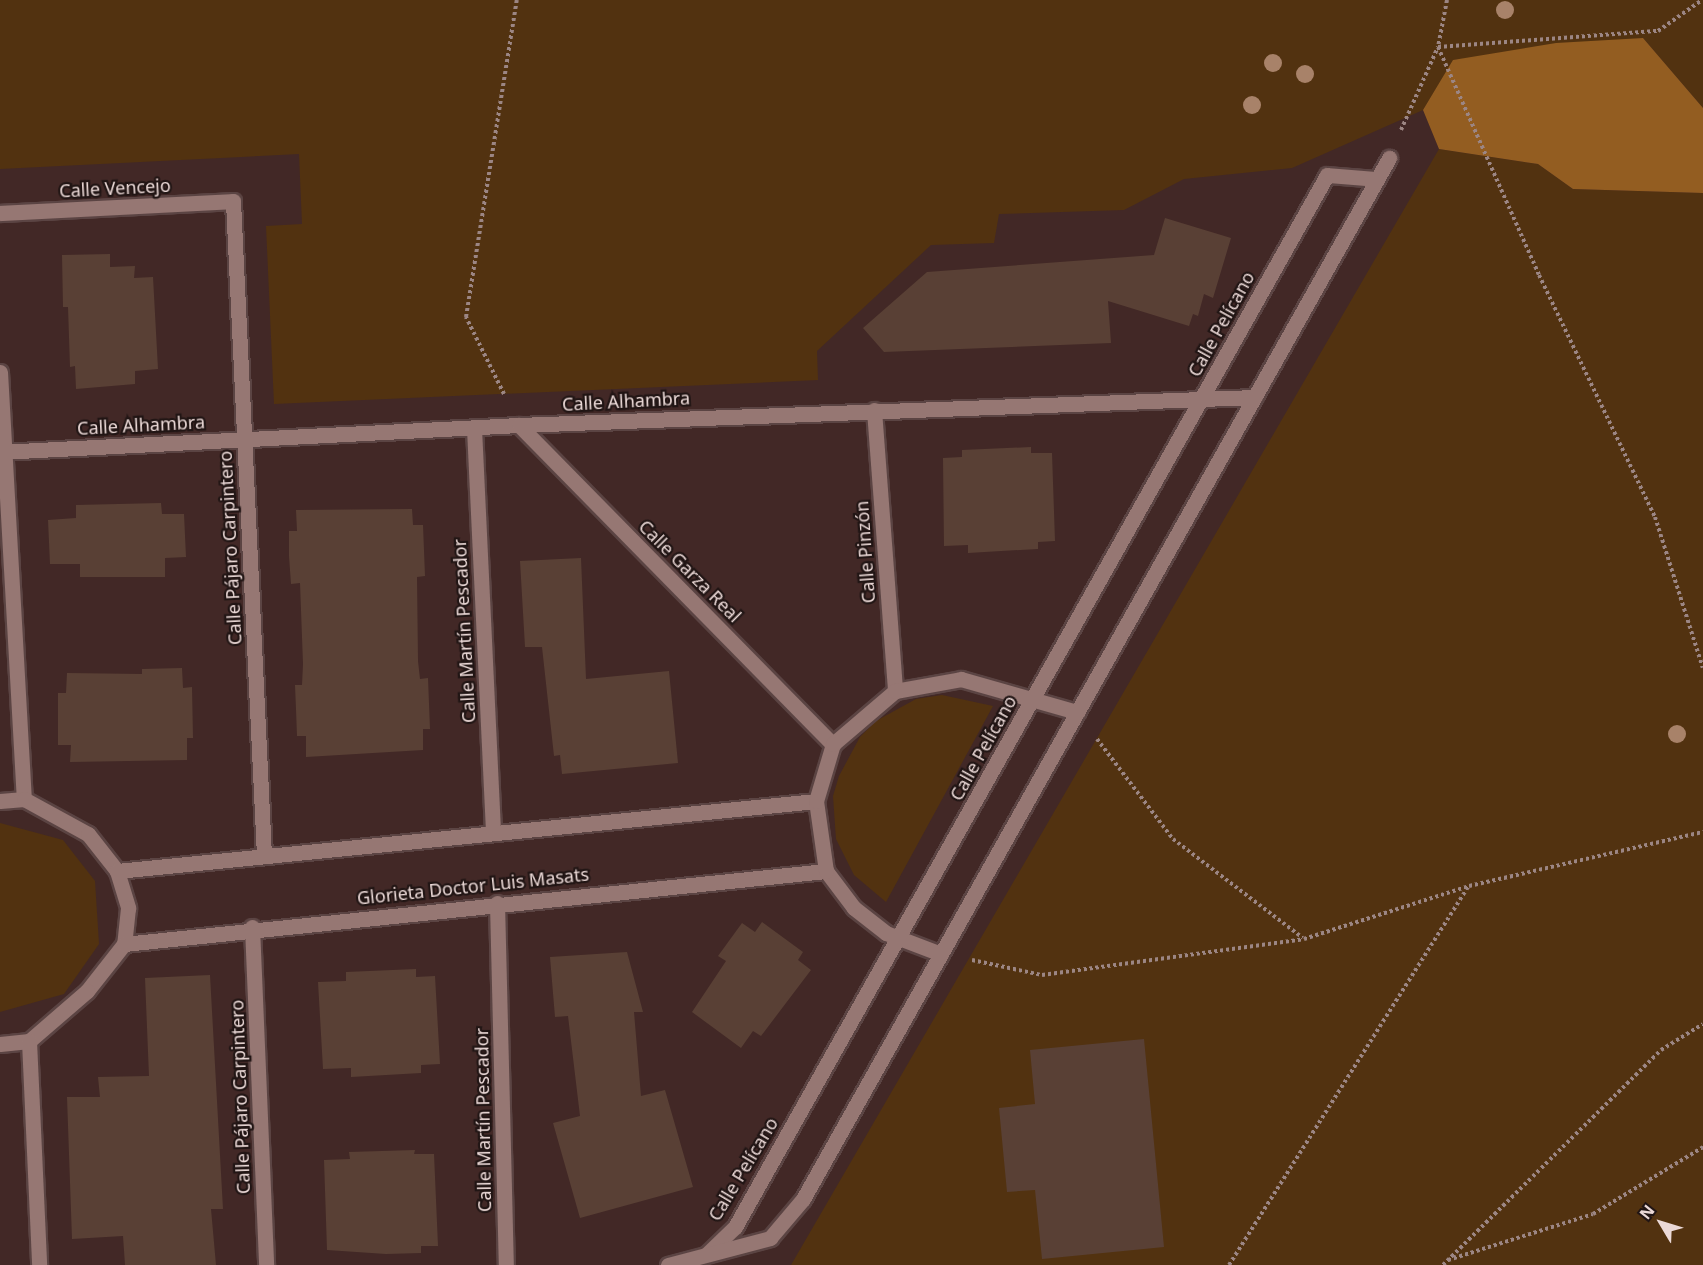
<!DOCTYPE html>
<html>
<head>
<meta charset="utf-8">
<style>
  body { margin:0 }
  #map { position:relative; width:1703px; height:1265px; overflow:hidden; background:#422826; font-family:"Noto Sans",sans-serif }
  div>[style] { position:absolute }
  .green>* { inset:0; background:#523210 }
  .forest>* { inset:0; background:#935d21 }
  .building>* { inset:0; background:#594035 }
  .path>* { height:4px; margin-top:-2px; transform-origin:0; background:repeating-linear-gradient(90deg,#9c8684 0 3px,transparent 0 6px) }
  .roads { filter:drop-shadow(2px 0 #5b4443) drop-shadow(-2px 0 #5b4443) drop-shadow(0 2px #5b4443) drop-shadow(0 -2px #5b4443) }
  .minor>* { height:15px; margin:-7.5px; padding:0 7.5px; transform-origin:7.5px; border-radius:7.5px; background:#967773 }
  .trees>* { width:18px; height:18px; margin:-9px; border-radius:50%; background:#a88269 }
  span { translate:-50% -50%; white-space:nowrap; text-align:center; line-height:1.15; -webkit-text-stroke:4.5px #211514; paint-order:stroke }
  .street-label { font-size:18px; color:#ebd9d7 }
  .north { position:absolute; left:1631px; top:1193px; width:60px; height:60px; -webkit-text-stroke:4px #211514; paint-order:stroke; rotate:308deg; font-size:16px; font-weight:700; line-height:24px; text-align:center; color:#ebd9d7 }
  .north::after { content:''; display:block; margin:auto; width:21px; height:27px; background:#ebd9d7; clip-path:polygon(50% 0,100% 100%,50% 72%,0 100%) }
</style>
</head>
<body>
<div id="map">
  <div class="green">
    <div style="clip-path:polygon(0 0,1703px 0,1703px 108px,1643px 38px,1454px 60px,1423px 110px,1292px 168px,1184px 179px,1124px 210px,999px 214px,994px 243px,931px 245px,817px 351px,818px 380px,274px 404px,266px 226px,302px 224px,299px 154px,0 169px)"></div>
    <div style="clip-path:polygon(1439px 149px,1538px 164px,1573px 189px,1703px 193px,1703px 1265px,791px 1265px)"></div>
    <div style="clip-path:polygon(942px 695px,993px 706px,886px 902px,854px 875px,836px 839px,833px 796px,839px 776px,860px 737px,876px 721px,916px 699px)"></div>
    <div style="clip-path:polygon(0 823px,63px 840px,95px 881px,99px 944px,64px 994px,0 1012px)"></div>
  </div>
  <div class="forest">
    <div style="clip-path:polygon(1643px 38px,1703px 108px,1703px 193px,1573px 189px,1538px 164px,1439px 149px,1423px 110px,1453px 60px,1556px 43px)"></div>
  </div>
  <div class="building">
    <div style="clip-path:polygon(1165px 218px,1231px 238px,1213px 298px,1204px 294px,1198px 316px,1193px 314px,1189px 326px,1108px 301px,1111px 343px,884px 352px,863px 328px,927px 272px,1154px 255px)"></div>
    <div style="clip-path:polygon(110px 254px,110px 267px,135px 266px,134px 278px,153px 277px,158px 369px,135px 371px,135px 384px,76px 389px,75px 366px,70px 367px,68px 307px,63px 307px,62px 255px)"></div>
    <div style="clip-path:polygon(1031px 447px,1031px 453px,1052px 453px,1055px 541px,1038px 542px,1038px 549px,1001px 551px,968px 553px,968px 545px,944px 546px,943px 458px,962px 457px,962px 450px)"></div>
    <div style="clip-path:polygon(161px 503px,162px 514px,184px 514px,186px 557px,165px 558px,165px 577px,80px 577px,80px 564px,50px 564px,48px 520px,76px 518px,76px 505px)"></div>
    <div style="clip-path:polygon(412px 509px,413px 525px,423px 525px,425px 576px,417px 577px,418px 661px,420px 679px,428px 678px,430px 729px,423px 729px,423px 750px,306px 757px,306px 736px,297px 736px,296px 709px,295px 685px,302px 685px,303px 664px,300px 583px,291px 584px,289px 556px,289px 531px,297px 531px,296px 510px)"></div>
    <div style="clip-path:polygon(581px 558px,586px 679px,669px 671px,678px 763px,562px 774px,560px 755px,554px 756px,542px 647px,525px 647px,520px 561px)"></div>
    <div style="clip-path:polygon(182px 668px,183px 688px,192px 687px,193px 738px,187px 738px,187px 760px,70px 762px,71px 745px,58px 745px,58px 693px,66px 693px,67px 673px,142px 674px,142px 669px)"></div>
    <div style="clip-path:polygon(762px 922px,803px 952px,798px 960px,811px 970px,761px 1036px,753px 1031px,741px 1048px,692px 1012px,726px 961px,718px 956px,742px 923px,755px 932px)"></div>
    <div style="clip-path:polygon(627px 952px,643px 1012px,634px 1012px,641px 1096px,665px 1090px,693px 1187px,580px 1218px,553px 1123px,580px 1116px,568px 1016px,555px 1017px,550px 957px)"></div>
    <div style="clip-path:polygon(416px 969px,416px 977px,435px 976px,440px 1064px,421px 1065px,421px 1073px,351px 1077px,351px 1068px,323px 1069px,318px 982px,346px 981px,346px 972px)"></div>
    <div style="clip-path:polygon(210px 975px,223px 1209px,211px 1209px,216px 1265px,125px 1265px,123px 1236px,72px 1239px,67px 1097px,100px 1097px,98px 1077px,149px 1076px,145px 978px)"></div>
    <div style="clip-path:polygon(1144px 1039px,1164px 1247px,1042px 1259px,1035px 1190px,1007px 1192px,999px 1108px,1035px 1104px,1030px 1050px)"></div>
    <div style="clip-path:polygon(415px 1150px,414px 1154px,434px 1154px,438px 1246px,421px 1246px,421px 1253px,386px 1254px,327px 1250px,324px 1160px,350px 1159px,349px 1152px)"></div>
  </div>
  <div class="path">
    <div style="left:1447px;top:0;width:48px;rotate:100.8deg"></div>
    <div style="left:1438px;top:47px;width:249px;rotate:66.1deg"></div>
    <div style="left:1539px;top:275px;width:268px;rotate:64.4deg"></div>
    <div style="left:1655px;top:517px;width:158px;rotate:72.4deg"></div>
    <div style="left:1401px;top:130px;width:91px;rotate:-66deg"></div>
    <div style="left:1438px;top:47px;width:221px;rotate:-4.2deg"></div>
    <div style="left:1658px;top:31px;width:54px;rotate:-35.2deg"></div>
    <div style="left:504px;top:394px;width:86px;rotate:-116.3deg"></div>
    <div style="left:466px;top:317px;width:321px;rotate:-80.9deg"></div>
    <div style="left:1097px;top:739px;width:126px;rotate:52.8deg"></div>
    <div style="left:1173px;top:839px;width:163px;rotate:37.3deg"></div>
    <div style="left:972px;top:960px;width:72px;rotate:12.1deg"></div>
    <div style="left:1042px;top:975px;width:264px;rotate:-7.8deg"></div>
    <div style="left:1304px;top:939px;width:173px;rotate:-17.8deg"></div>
    <div style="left:1469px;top:886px;width:240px;rotate:-13deg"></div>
    <div style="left:1448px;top:1260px;width:152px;rotate:-17.6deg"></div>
    <div style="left:1593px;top:1214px;width:129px;rotate:-31.3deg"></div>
    <div style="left:1229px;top:1265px;width:449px;rotate:-57.7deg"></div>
    <div style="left:1443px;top:1265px;width:306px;rotate:-44.6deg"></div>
    <div style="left:1661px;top:1050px;width:49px;rotate:-31.8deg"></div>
  </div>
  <div class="roads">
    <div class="minor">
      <div style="left:0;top:213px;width:233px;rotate:-2.9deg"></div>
      <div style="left:233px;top:201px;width:656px;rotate:87.29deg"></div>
      <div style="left:0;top:372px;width:428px;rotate:86.8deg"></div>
      <div style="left:874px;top:410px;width:282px;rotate:85.7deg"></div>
      <div style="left:519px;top:425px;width:448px;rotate:45.5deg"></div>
      <div style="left:474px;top:428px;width:404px;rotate:87.3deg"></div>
      <div style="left:0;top:452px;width:520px;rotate:-2.98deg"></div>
      <div style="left:519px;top:425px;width:736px;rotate:-2.18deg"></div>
      <div style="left:0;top:801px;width:24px;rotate:-5deg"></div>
      <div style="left:24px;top:799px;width:73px;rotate:28.7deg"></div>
      <div style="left:88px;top:834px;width:47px;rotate:51.9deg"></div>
      <div style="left:117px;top:871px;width:39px;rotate:73deg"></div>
      <div style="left:128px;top:908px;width:36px;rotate:96deg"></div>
      <div style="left:124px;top:944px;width:60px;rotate:128.2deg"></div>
      <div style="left:87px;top:991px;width:77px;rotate:139.2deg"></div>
      <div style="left:29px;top:1041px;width:29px;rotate:174deg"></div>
      <div style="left:117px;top:871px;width:702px;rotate:-5.72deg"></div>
      <div style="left:497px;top:903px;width:362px;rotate:88.6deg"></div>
      <div style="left:252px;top:927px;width:338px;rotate:87.6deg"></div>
      <div style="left:124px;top:944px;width:706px;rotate:-5.94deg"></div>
      <div style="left:941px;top:954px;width:59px;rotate:-159.1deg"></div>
      <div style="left:886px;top:933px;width:41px;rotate:-142deg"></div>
      <div style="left:854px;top:908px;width:46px;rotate:-127.1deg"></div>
      <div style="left:826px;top:871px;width:71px;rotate:-98.1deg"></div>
      <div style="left:816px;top:801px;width:59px;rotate:-73.4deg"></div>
      <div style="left:833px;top:744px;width:82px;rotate:-40.5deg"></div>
      <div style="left:895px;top:691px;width:67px;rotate:-10.3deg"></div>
      <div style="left:961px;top:679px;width:121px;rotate:15.9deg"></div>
      <div style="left:29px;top:1041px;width:224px;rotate:87.4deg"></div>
      <div style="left:707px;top:1254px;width:39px;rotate:-44deg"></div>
      <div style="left:735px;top:1227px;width:1207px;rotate:-60.63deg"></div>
      <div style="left:1327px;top:175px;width:50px;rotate:4.6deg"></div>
      <div style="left:668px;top:1265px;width:106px;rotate:-14.8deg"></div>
      <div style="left:770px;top:1238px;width:51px;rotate:-49.8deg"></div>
      <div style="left:803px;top:1199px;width:1195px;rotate:-60.62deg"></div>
    </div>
  </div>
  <div class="trees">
    <div style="left:1505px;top:10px"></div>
    <div style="left:1273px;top:63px"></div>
    <div style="left:1305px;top:74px"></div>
    <div style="left:1252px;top:105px"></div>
    <div style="left:1677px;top:734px"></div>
  </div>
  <div class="street-label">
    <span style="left:115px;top:188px;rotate:-3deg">Calle Vencejo</span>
    <span style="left:1221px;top:324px;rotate:-61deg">Calle Pelícano</span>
    <span style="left:626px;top:401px;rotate:-3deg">Calle Alhambra</span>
    <span style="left:141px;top:425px;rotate:-3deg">Calle Alhambra</span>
    <span style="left:230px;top:548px;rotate:-93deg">Calle Pájaro Carpintero</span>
    <span style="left:865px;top:552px;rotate:-94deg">Calle Pinzón</span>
    <span style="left:690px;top:571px;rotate:45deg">Calle Garza Real</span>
    <span style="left:464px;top:631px;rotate:-93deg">Calle Martín Pescador</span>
    <span style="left:983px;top:748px;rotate:-61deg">Calle Pelícano</span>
    <span style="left:473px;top:886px;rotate:-6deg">Glorieta Doctor Luis Masats</span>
    <span style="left:240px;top:1097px;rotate:-92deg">Calle Pájaro Carpintero</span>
    <span style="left:483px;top:1120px;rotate:-91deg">Calle Martín Pescador</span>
    <span style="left:743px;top:1169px;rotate:-59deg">Calle Pelícano</span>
  </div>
  <div class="north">N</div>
</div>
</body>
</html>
